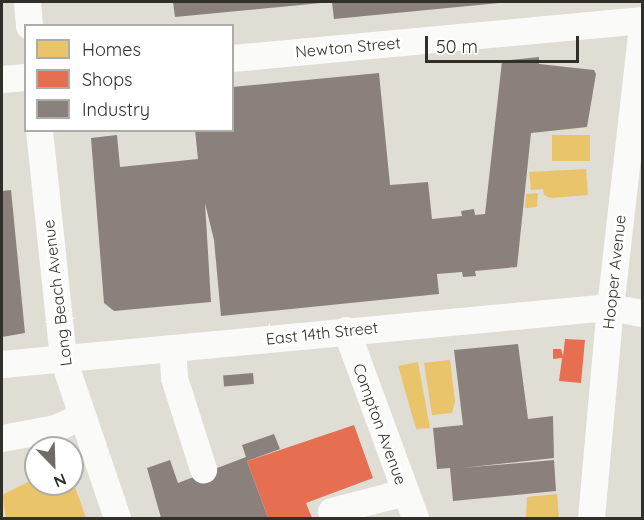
<!DOCTYPE html>
<html>
<head>
<meta charset="utf-8">
<style>
  body { margin:0 }
  #map { position:relative; width:644px; height:520px; overflow:hidden; background:#e0ddd5; font-family:Quicksand,sans-serif }
  div>[style] { position:absolute }
  .homes>* { inset:0; background:#e9c46a; transform-origin:0 0 }
  .shops>* { inset:0; background:#e76f51 }
  .industry>* { inset:0; background:#8a817c; transform-origin:0 0 }
  .minor>* { height:27px; margin:-13.5px; padding:0 13.5px; transform-origin:13.5px; border-radius:13.5px; background:#fafaf9 }
  span { translate:-50% -50%; white-space:nowrap; text-align:center; line-height:1.15; -webkit-text-stroke:6px #fff; paint-order:stroke }
  .street-label { font-size:16px; color:#302f29 }
  .frame { position:absolute; inset:0; border:3px solid #302f29; pointer-events:none }
  .legend { position:absolute; left:24px; top:24px; width:210px; height:108px; box-sizing:border-box; background:#fff; border:2px solid #acaca9; margin:0; padding:8px 10px; list-style:none; font-size:18px; color:#302f29 }
  .legend li { display:flex; align-items:center; gap:12px; height:30px }
  .legend b { width:30px; border:2px solid #acaca9 }
  .north { position:absolute; left:24px; top:436px; width:60px; height:60px; box-sizing:border-box; background:#fff; border:2px solid #acaca9; border-radius:50%; rotate:157deg; font-size:16px; font-weight:700; line-height:24px; text-align:center; color:#302f29 }
  .north::after { content:''; display:block; margin:auto; width:21px; height:27px; background:#6e6c65; clip-path:polygon(50% 0,100% 100%,50% 72%,0 100%) }
  .scale { position:absolute; left:425px; top:36px; width:154px; height:27px; box-sizing:border-box; border:3px solid #302f29; border-top:0; padding-left:8px; font-size:18px; line-height:21px; white-space:nowrap; color:#302f29; -webkit-text-stroke:4px #fff; paint-order:stroke }
</style>
</head>
<body>
<div id="map">
  <div class="homes">
    <div style="left:590px;top:135px;width:26px;height:38px;rotate:90deg"></div>
    <div style="clip-path:polygon(586px 169px,588px 195px,550px 198px,544px 195px,543px 189px,531px 190px,529px 172px)"></div>
    <div style="clip-path:polygon(538px 193px,537px 207px,525px 208px,526px 194px)"></div>
    <div style="clip-path:polygon(450px 360px,455px 401px,452px 413px,432px 415px,424px 363px)"></div>
    <div style="clip-path:polygon(418px 362px,430px 428px,416px 429px,398px 366px)"></div>
    <div style="clip-path:polygon(36px 478px,36px 484px,74px 484px,86px 518px,6px 518px,2px 495px)"></div>
    <div style="clip-path:polygon(557px 494px,559px 518px,526px 518px,527px 497px)"></div>
  </div>
  <div class="shops">
    <div style="clip-path:polygon(565px 339px,585px 340px,581px 383px,559px 381px,562px 358px,553px 359px,553px 349px,561px 349px,563px 356px)"></div>
    <div style="clip-path:polygon(354px 425px,373px 478px,306px 503px,312px 518px,268px 518px,247px 461px)"></div>
  </div>
  <div class="industry">
    <div style="clip-path:polygon(173px 2px,320px 2px,321px 3px,175px 17px)"></div>
    <div style="clip-path:polygon(332px 2px,499px 2px,499px 3px,334px 19px)"></div>
    <div style="clip-path:polygon(539px 57px,539px 64px,594px 70px,596px 74px,587px 127px,531px 133px,517px 267px,475px 271px,476px 276px,463px 277px,462px 272px,437px 274px,439px 294px,221px 316px,214px 240px,205px 203px,211px 302px,114px 311px,104px 303px,91px 138px,117px 135px,120px 167px,198px 159px,195px 130px,232px 130px,232px 87px,379px 73px,390px 185px,428px 182px,432px 219px,462px 216px,461px 211px,474px 209px,475px 215px,485px 214px,502px 61px)"></div>
    <div style="clip-path:polygon(11px 190px,25px 333px,2px 337px,2px 191px)"></div>
    <div style="clip-path:polygon(518px 344px,528px 419px,553px 416px,554px 458px,461px 468px,554px 460px,556px 491px,453px 501px,450px 468px,437px 469px,433px 428px,463px 425px,454px 350px)"></div>
    <div style="left:253px;top:373px;width:11px;height:30px;rotate:85deg"></div>
    <div style="clip-path:polygon(274px 434px,280px 449px,247px 461px,268px 518px,161px 518px,147px 468px,170px 460px,178px 483px,246px 457px,242px 445px)"></div>
  </div>
  <div class="minor">
    <div style="left:27px;top:2px;width:24px;rotate:85deg"></div>
    <div style="left:232px;top:58px;width:412px;rotate:-5.3deg"></div>
    <div style="left:2px;top:79px;width:24px;rotate:-5deg"></div>
    <div style="left:39px;top:130px;width:230px;rotate:84deg"></div>
    <div style="left:63px;top:359px;width:168px;rotate:71.2deg"></div>
    <div style="left:346px;top:330px;width:200px;rotate:69.8deg"></div>
    <div style="left:172px;top:348px;width:30px;rotate:86deg"></div>
    <div style="left:174px;top:378px;width:96px;rotate:72.3deg"></div>
    <div style="left:2px;top:364px;width:611px;rotate:-5.36deg"></div>
    <div style="left:610px;top:307px;width:33px;rotate:11deg"></div>
    <div style="left:2px;top:438px;width:54px;rotate:-10.7deg"></div>
    <div style="left:55px;top:428px;width:27px;rotate:-24deg"></div>
    <div style="left:331px;top:511px;width:76px;rotate:-14.4deg"></div>
    <div style="left:591px;top:518px;width:212px;rotate:-84.9deg"></div>
    <div style="left:610px;top:307px;width:283px;rotate:-83.5deg"></div>
  </div>
  <div class="street-label">
    <span style="left:348px;top:47px;rotate:-5deg">Newton Street</span>
    <span style="left:614px;top:272px;rotate:-84deg">Hooper Avenue</span>
    <span style="left:57px;top:293px;rotate:-97deg">Long Beach Avenue</span>
    <span style="left:322px;top:333px;rotate:-6deg">East 14th Street</span>
    <span style="left:380px;top:424px;rotate:70deg">Compton Avenue</span>
  </div>
  <div class="frame"></div>
  <ul class="legend">
  <li><b style="height:16px;background:#e9c46a"></b>Homes</li>
  <li><b style="height:16px;background:#e76f51"></b>Shops</li>
  <li><b style="height:16px;background:#8a817c"></b>Industry</li>
  </ul>
  <div class="north">N</div>
  <div class="scale">50 m</div>
</div>
</body>
</html>
